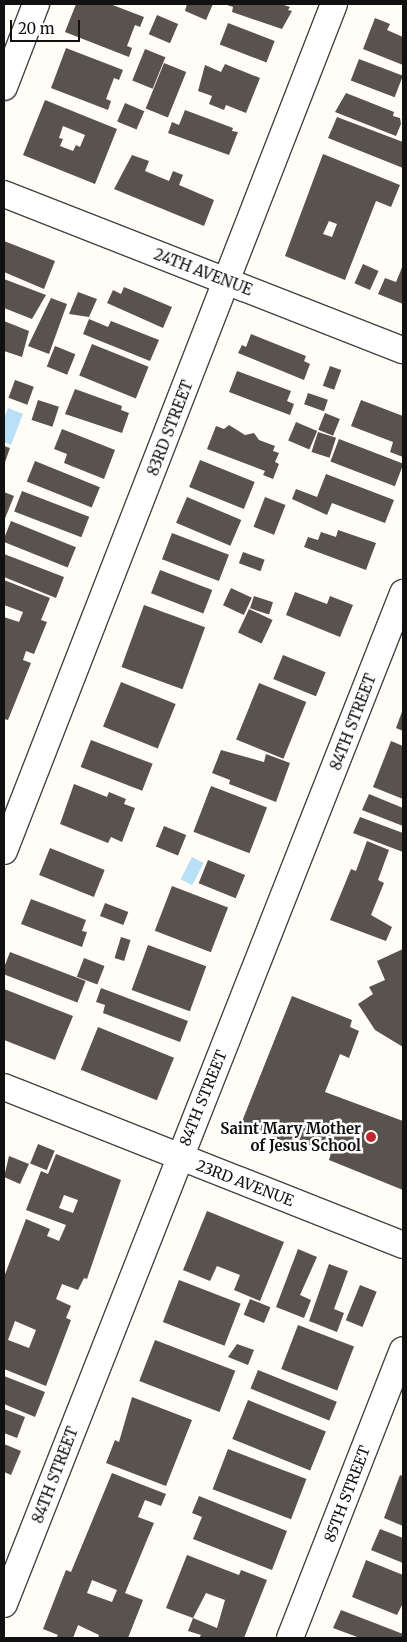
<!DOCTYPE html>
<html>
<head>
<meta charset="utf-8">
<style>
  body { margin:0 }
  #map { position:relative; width:407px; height:1642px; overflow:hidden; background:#fffdf5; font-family:Merriweather,serif }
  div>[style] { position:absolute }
  .water>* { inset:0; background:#b9e0f7; transform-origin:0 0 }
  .building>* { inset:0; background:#5a524d; transform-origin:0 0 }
  .roads { filter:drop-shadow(1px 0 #444) drop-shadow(-1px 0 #444) drop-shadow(0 1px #444) drop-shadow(0 -1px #444) }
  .street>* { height:26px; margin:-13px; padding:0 13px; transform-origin:13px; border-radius:13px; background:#fff }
  .dots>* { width:14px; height:14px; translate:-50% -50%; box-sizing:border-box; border:2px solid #fff; border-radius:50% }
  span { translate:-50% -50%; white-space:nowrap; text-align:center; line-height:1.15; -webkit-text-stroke:5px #fff; paint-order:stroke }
  .street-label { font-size:15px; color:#111 }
  .poi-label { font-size:15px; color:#111; font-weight:700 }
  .right { translate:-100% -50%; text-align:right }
  .frame { position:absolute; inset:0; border:5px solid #111; pointer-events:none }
  .scale { position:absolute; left:10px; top:20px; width:70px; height:22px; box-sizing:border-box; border:2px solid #111; border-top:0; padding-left:6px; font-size:15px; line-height:18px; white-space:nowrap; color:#111; -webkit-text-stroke:4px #fff; paint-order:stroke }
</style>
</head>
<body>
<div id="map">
  <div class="water">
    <div style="clip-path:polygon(8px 408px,23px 414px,11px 445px,4px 442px,4px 419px)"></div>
    <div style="left:192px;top:857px;width:13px;height:25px;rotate:27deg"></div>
  </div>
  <div class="building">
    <div style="clip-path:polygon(76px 4px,110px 4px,144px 17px,140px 27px,135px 25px,127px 46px,132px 48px,129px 57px,65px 32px)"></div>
    <div style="clip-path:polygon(187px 4px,213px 4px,206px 20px,185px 11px)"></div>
    <div style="clip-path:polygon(224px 4px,281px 4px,290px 7px,288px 10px,292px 11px,282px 29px,232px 12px,233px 7px)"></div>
    <div style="left:157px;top:15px;width:23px;height:21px;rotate:23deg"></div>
    <div style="clip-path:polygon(375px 18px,390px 24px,387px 30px,403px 37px,403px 65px,363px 49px)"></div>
    <div style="left:228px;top:23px;width:50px;height:23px;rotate:21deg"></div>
    <div style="clip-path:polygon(66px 48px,123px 70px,119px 80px,114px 78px,106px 99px,111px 101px,108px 110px,51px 88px)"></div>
    <div style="left:145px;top:49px;width:22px;height:34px;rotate:22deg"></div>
    <div style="left:359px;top:59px;width:47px;height:23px;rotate:21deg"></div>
    <div style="left:164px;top:63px;width:24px;height:49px;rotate:22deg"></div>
    <div style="clip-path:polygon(225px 64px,260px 78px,246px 113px,226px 105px,224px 110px,209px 104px,212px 96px,198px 91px,205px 65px,221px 72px)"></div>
    <div style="clip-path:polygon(346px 93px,394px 112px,393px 116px,400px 118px,401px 124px,396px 136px,335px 112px)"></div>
    <div style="clip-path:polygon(evenodd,45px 100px,117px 129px,95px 184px,23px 155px,45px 100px,63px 126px,85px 135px,80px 147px,76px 145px,73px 151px,60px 146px,63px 139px,59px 138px,63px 126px)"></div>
    <div style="left:125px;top:103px;width:21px;height:20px;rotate:23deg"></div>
    <div style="clip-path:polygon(185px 110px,233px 128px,232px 131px,238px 132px,229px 155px,168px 133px,172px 122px,179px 125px)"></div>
    <div style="clip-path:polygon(337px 117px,403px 142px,403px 168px,328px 138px)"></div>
    <div style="clip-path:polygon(evenodd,323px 154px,400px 185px,391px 207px,376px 201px,345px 280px,285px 256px,323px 154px,329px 221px,337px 224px,332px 237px,323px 234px,329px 221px)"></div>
    <div style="clip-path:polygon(132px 155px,149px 161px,145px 171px,169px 181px,173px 171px,183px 175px,179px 185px,214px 200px,204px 226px,114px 189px)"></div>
    <div style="clip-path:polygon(4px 241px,55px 261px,44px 289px,4px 272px)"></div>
    <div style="left:363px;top:264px;width:17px;height:21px;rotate:24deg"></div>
    <div style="clip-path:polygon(403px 265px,403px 304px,378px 294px,385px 278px,396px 282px)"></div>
    <div style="clip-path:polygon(4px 279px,46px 295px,32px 319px,4px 308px)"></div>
    <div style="clip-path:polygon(124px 287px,172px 307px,163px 328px,107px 303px,113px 290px,121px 294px)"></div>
    <div style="clip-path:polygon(78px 292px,97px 299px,89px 317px,69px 314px)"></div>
    <div style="clip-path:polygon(51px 298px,67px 304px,49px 354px,28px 346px)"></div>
    <div style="clip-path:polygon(89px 319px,108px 327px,111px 321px,159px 340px,150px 361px,83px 334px)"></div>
    <div style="clip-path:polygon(4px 321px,29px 331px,22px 357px,4px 351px)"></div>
    <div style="clip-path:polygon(251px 334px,306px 356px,304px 361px,310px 364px,304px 380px,238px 353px,242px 345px,246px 347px)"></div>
    <div style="left:92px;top:344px;width:61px;height:34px;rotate:22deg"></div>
    <div style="left:55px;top:346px;width:22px;height:22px;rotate:22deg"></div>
    <div style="left:330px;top:366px;width:12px;height:21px;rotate:20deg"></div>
    <div style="clip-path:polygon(237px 371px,291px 391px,287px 401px,294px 404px,290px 415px,229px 392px)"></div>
    <div style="left:15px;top:380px;width:20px;height:19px;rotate:20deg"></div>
    <div style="clip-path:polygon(75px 389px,122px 406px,121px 410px,129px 413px,122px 433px,65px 414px)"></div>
    <div style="left:308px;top:393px;width:21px;height:12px;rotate:19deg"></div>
    <div style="left:38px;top:400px;width:22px;height:21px;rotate:18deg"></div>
    <div style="clip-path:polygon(361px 400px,403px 416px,403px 457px,390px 452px,393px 442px,351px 426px)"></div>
    <div style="left:325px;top:413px;width:16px;height:18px;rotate:22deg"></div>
    <div style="left:296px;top:422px;width:23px;height:20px;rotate:23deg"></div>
    <div style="clip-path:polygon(229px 425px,245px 435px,254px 433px,259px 440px,275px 446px,273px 451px,279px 453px,275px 462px,279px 464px,273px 479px,263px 475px,265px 471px,207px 449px,216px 426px,224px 429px)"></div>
    <div style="clip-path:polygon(62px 429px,115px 450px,104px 479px,64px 463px,67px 454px,54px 449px)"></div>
    <div style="left:318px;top:432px;width:19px;height:21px;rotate:18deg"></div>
    <div style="left:339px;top:439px;width:69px;height:24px;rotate:21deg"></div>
    <div style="clip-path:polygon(4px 446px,10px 448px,4px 465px)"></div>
    <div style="left:200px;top:460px;width:59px;height:29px;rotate:22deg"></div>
    <div style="left:35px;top:461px;width:70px;height:22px;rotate:22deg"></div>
    <div style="clip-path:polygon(326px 474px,394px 500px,385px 523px,332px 503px,327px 515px,292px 499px,296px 489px,317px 497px)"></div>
    <div style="left:22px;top:491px;width:72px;height:22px;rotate:21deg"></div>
    <div style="clip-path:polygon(4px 492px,14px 496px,4px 521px)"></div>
    <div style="left:187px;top:497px;width:59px;height:28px;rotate:23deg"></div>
    <div style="left:265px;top:497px;width:22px;height:32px;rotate:21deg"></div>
    <div style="left:11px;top:521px;width:70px;height:22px;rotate:22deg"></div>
    <div style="clip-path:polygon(338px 530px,376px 543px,366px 570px,304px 547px,308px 537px,318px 540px,321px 532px,336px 537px)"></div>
    <div style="left:172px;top:533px;width:61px;height:28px;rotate:21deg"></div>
    <div style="left:243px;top:552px;width:23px;height:12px;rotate:20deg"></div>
    <div style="clip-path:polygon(4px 554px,64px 577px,56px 598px,4px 577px)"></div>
    <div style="left:160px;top:570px;width:56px;height:25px;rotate:21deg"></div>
    <div style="clip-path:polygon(4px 580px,50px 598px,41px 620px,47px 622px,34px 654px,26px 651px,23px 660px,31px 663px,8px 720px,4px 719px,4px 617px,19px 622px,23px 612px,4px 605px)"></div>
    <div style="left:231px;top:588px;width:23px;height:19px;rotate:25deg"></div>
    <div style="clip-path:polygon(295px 592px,327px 604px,330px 596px,353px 605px,340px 637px,286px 615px)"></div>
    <div style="left:254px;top:596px;width:20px;height:13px;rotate:18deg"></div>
    <div style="left:144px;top:605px;width:65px;height:66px;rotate:20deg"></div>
    <div style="left:249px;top:609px;width:26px;height:26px;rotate:25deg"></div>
    <div style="left:283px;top:655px;width:46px;height:26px;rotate:22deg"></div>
    <div style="left:121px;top:682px;width:59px;height:48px;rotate:22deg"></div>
    <div style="left:259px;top:683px;width:51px;height:61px;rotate:22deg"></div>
    <div style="clip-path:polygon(403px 709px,403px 731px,396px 728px)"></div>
    <div style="left:91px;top:740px;width:66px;height:29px;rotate:21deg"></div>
    <div style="clip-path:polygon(391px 741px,403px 746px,403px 799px,373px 787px)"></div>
    <div style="clip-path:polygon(221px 750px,264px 762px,266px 754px,290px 763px,276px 802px,229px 784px,230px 780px,212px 773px)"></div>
    <div style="clip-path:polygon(74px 784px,107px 797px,109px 792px,126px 799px,124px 804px,135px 808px,122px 842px,111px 837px,108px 843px,60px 824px)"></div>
    <div style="left:211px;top:786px;width:60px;height:49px;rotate:21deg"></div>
    <div style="clip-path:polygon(369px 794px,403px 808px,403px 826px,362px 810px)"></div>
    <div style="clip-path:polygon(360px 817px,403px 833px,403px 852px,353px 833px)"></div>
    <div style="left:164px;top:826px;width:24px;height:22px;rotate:22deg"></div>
    <div style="clip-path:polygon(367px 841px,389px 850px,378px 880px,384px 883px,371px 915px,392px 927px,386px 941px,330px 920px,351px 869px,356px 871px)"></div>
    <div style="left:50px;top:848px;width:59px;height:29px;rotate:22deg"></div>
    <div style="left:208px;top:860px;width:40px;height:25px;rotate:22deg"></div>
    <div style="left:172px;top:886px;width:60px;height:48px;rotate:21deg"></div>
    <div style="clip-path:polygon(31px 899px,86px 920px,82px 931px,87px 932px,82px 947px,21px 924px)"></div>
    <div style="left:105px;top:903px;width:25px;height:14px;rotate:21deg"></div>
    <div style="left:121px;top:937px;width:10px;height:22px;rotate:17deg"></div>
    <div style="left:148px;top:945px;width:62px;height:48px;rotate:20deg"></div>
    <div style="clip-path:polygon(403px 949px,403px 1047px,375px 1030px,358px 1004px,373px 994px,369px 987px,385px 980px,377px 961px)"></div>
    <div style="left:10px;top:952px;width:81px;height:23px;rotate:21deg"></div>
    <div style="left:84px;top:958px;width:22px;height:20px;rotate:21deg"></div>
    <div style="clip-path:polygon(101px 988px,188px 1021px,180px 1042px,103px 1013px,105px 1005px,96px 1002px)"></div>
    <div style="clip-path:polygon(4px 989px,73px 1016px,55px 1060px,4px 1040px)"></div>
    <div style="clip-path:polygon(292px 996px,352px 1020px,350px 1027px,359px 1031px,349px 1058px,340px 1054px,325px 1092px,403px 1121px,403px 1190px,329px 1160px,331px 1153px,305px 1143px,302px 1149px,241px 1124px)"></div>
    <div style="left:98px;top:1027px;width:82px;height:46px;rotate:22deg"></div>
    <div style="left:38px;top:1144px;width:18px;height:21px;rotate:22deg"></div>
    <div style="clip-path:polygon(evenodd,56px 1154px,121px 1180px,87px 1279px,84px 1278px,78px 1290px,62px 1284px,56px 1299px,71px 1306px,66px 1318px,71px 1320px,46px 1386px,4px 1369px,4px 1277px,26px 1219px,50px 1229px,47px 1236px,59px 1241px,66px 1225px,26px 1210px,41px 1171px,48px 1174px,56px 1154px,64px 1195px,78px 1200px,73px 1213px,59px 1208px,64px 1195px,56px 1154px,15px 1321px,36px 1330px,29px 1348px,8px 1340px,15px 1321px)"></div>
    <div style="clip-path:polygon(9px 1156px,29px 1164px,20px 1184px,4px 1177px)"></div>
    <div style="clip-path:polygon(207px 1211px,284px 1242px,260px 1301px,234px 1290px,240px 1275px,217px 1266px,210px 1281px,183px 1270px)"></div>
    <div style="clip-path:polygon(298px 1249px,317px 1257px,300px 1295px,311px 1300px,304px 1318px,276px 1307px)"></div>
    <div style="clip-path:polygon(329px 1264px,348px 1271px,334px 1309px,344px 1313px,337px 1332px,309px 1321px)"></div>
    <div style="left:179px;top:1280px;width:66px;height:45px;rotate:21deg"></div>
    <div style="left:360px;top:1285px;width:18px;height:38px;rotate:22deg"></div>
    <div style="left:250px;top:1299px;width:22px;height:17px;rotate:22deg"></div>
    <div style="left:298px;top:1325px;width:60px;height:47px;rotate:21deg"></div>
    <div style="left:155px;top:1340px;width:86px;height:44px;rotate:21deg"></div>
    <div style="clip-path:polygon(237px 1344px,254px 1350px,248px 1365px,228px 1357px)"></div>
    <div style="left:258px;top:1370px;width:85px;height:20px;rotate:22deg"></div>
    <div style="clip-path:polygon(4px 1376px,45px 1392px,35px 1417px,4px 1404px)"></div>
    <div style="clip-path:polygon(132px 1397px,192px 1420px,166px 1486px,106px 1463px,115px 1440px,119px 1442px)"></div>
    <div style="left:248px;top:1400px;width:84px;height:42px;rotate:22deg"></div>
    <div style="clip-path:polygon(4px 1409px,25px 1417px,17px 1438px,4px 1433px)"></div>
    <div style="clip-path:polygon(4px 1444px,21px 1451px,11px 1475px,4px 1472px)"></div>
    <div style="left:228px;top:1449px;width:84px;height:43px;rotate:21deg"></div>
    <div style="clip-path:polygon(evenodd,112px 1473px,166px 1494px,161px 1506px,145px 1500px,138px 1517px,154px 1523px,125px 1593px,143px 1600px,128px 1638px,98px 1638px,99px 1635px,78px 1625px,73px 1638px,56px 1638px,58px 1635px,43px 1629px,66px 1570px,71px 1572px,112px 1473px,92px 1580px,117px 1590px,112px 1602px,87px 1593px,92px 1580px)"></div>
    <div style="clip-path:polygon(400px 1475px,403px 1476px,403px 1526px,384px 1518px)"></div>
    <div style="clip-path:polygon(199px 1496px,287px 1531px,272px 1570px,193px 1539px,202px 1517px,192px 1513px)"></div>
    <div style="clip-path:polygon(380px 1529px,403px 1538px,403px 1563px,371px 1550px)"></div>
    <div style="clip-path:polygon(evenodd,187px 1555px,239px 1575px,241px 1570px,267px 1580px,244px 1638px,199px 1638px,201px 1635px,188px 1631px,193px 1618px,166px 1608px,187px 1555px,206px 1593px,225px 1600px,217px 1628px,193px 1618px,206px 1593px)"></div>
    <div style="clip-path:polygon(366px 1560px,403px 1575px,403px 1603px,397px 1615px,352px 1597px)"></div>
    <div style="clip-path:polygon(341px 1610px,403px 1634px,403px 1638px,360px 1638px,333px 1628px)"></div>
  </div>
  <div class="roads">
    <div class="street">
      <div style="left:4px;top:87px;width:89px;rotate:-68.9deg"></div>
      <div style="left:4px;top:194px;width:428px;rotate:21.4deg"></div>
      <div style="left:4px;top:851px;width:909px;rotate:-68.71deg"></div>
      <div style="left:4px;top:1087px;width:429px;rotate:21.6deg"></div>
      <div style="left:4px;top:1604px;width:1087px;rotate:-68.46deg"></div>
      <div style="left:290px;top:1638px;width:309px;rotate:-68.6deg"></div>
    </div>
  </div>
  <div class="dots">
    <div style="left:371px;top:1137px;background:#c4262e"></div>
  </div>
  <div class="street-label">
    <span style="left:203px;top:272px;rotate:21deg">24TH AVENUE</span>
    <span style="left:170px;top:428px;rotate:-69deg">83RD STREET</span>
    <span style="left:353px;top:722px;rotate:-69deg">84TH STREET</span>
    <span style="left:203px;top:1098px;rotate:-68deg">84TH STREET</span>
    <span style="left:245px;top:1183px;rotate:21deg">23RD AVENUE</span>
    <span style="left:55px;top:1475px;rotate:-69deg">84TH STREET</span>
    <span style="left:347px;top:1494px;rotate:-69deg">85TH STREET</span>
  </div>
  <div class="poi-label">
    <span class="right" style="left:361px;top:1137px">Saint Mary Mother<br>of Jesus School</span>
  </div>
  <div class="frame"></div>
  <div class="scale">20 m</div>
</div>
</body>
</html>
